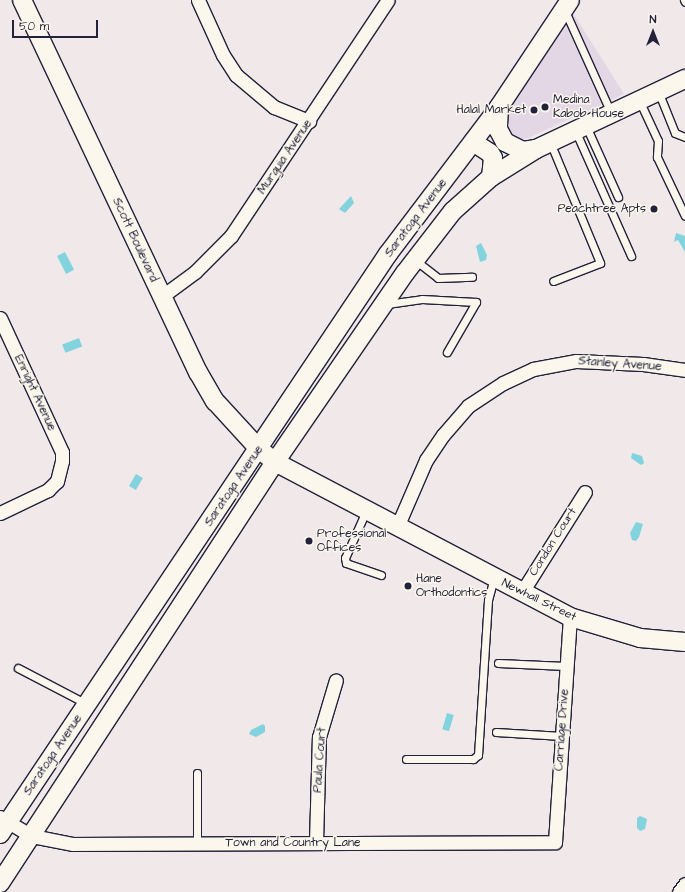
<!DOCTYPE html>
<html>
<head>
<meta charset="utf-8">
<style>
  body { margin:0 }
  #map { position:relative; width:685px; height:892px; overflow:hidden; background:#f0e8e9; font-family:"Architects Daughter",sans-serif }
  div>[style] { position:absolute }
  .built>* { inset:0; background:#e3d7e5 }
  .water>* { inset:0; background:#83d3df; transform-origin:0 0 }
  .roads { filter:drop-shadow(1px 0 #22223b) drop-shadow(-1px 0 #22223b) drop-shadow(0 1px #22223b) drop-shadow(0 -1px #22223b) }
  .lane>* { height:7px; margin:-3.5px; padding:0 3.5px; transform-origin:3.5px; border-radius:3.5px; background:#fbf7ec }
  .street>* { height:13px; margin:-6.5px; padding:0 6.5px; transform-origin:6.5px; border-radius:6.5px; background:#fbf7ec }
  .secondary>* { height:18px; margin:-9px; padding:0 9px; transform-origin:9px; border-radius:9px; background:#fbf7ec }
  .dots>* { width:11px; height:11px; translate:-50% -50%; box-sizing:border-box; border:2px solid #fbf7ec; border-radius:50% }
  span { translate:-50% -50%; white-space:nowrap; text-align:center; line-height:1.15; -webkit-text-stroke:3px #fbf7ec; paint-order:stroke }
  .poi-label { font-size:12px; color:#22223b }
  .left { translate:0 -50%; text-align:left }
  .right { translate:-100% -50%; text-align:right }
  .street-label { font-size:12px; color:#22223b }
  .north { position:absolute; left:633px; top:12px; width:40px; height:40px; -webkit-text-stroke:3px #fbf7ec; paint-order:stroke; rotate:0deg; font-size:11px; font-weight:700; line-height:16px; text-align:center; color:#22223b }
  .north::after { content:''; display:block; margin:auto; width:14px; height:18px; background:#22223b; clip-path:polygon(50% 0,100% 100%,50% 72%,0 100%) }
  .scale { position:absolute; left:12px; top:20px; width:86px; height:18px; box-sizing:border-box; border:2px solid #22223b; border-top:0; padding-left:5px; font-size:12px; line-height:14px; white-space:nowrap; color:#22223b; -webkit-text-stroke:3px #fbf7ec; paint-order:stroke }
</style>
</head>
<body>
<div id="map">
  <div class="built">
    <div style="clip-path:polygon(573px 13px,624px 94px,526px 139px,513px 139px,503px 131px,504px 117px)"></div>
  </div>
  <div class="water">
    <div style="clip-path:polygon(351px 196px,354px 203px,345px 213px,339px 209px)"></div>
    <div style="clip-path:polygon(676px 233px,685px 236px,685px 252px,678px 240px,674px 242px)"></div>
    <div style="clip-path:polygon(481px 243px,487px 255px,486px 260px,480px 262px,476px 246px)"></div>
    <div style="left:65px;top:252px;width:20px;height:9px;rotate:63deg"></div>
    <div style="left:79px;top:338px;width:9px;height:18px;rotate:69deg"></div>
    <div style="clip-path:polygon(632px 453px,642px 456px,644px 463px,641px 465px,631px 458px)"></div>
    <div style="left:136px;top:474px;width:8px;height:14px;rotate:30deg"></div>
    <div style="clip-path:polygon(636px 522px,643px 524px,639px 537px,636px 541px,632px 540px,630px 533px)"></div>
    <div style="left:447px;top:713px;width:7px;height:17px;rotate:16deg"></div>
    <div style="clip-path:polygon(263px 724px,265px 726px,265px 732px,256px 737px,249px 734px,251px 730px)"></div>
    <div style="clip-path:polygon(640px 816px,647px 819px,645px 829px,640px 831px,637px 828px,637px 818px)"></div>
  </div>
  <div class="roads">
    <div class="lane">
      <div style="left:684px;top:0;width:2px;rotate:63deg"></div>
      <div style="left:565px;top:11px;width:112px;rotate:65.7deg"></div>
      <div style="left:658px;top:91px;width:45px;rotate:68deg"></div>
      <div style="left:675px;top:133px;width:11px;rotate:22deg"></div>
      <div style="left:639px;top:100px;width:45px;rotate:65.1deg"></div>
      <div style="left:658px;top:141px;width:16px;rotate:94deg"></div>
      <div style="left:657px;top:157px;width:65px;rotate:64.6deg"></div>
      <div style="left:586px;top:126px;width:78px;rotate:65.7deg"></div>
      <div style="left:575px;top:130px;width:138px;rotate:66deg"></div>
      <div style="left:550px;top:142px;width:131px;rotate:67.5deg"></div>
      <div style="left:600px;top:263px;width:50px;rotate:159deg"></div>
      <div style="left:415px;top:260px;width:29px;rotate:38deg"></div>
      <div style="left:438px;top:278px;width:34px;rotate:-2deg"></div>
      <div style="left:387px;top:304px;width:35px;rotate:-8deg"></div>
      <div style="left:422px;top:299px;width:54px;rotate:3.2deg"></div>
      <div style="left:476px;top:302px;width:58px;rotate:120.1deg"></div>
      <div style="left:366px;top:511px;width:51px;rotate:114.1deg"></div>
      <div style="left:345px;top:558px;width:5px;rotate:79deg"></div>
      <div style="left:346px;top:563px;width:37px;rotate:19deg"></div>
      <div style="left:498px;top:663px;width:68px;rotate:2.5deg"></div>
      <div style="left:18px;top:668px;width:78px;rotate:27.6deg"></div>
      <div style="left:496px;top:732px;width:66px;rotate:3.5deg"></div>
      <div style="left:406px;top:759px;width:67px"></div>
      <div style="left:473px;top:759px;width:6px;rotate:-39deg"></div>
      <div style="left:478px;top:755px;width:155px;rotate:-86.3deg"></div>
      <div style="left:488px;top:600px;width:23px;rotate:-75deg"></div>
      <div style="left:197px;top:844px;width:71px;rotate:-90deg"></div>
    </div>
    <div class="street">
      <div style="left:198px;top:0;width:60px;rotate:65.6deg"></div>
      <div style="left:223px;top:55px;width:24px;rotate:57deg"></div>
      <div style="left:236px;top:75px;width:50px;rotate:40.1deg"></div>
      <div style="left:274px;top:107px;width:38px;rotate:22deg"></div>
      <div style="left:161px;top:297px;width:42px;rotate:-36.3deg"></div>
      <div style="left:195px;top:272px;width:51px;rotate:-45deg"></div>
      <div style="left:231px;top:236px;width:283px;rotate:-56.4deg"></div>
      <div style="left:0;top:318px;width:148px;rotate:65.2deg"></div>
      <div style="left:62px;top:452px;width:9px;rotate:90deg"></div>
      <div style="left:62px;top:461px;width:21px;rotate:104deg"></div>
      <div style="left:57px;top:481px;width:13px;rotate:135deg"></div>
      <div style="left:48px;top:490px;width:53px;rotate:154.4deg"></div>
      <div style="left:397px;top:527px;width:73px;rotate:-66.6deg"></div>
      <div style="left:426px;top:460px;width:30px;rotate:-56deg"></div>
      <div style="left:443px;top:435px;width:38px;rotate:-49deg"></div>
      <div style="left:468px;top:406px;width:42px;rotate:-33.3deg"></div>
      <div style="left:503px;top:383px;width:33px;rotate:-25deg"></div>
      <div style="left:533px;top:369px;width:44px;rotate:-10.5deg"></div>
      <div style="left:576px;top:361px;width:67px;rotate:2.6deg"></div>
      <div style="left:643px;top:364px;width:42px;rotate:8.1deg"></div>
      <div style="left:522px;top:592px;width:118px;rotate:-57.8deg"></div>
      <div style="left:0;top:817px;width:37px;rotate:31deg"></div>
      <div style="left:32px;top:836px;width:42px;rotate:11deg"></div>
      <div style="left:73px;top:844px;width:482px;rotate:-0.2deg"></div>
      <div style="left:555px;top:842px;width:225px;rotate:-86.2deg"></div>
      <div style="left:316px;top:842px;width:105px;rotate:-88.4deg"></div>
      <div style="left:319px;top:737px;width:59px;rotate:-73.4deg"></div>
      <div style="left:679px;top:892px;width:10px;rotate:-53deg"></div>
    </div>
    <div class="secondary">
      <div style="left:22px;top:0;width:412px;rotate:64.7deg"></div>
      <div style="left:198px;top:372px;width:34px;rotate:60deg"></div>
      <div style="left:215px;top:401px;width:65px;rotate:47.5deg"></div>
      <div style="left:259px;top:449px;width:21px;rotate:39deg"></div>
      <div style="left:275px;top:462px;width:333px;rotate:27.7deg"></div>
      <div style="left:570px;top:617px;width:73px;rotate:16.7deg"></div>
      <div style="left:640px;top:638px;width:45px;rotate:5.1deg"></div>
      <div style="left:499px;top:107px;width:22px;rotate:93deg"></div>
      <div style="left:498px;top:129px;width:15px;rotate:62deg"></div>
      <div style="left:505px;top:142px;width:20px;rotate:27deg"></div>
      <div style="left:523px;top:151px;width:13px;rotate:-9deg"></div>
      <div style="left:473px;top:142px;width:20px;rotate:33deg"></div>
      <div style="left:490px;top:153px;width:6px;rotate:59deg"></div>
      <div style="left:493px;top:158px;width:19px;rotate:96deg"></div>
      <div style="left:0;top:834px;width:698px;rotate:-56.22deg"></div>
      <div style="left:388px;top:254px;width:184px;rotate:-52.9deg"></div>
      <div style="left:499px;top:107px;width:128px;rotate:-56.4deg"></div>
      <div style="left:0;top:883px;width:503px;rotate:-56.85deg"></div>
      <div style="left:275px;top:462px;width:229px;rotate:-55.5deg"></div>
      <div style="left:405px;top:273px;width:78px;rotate:-52.3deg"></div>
      <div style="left:453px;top:211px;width:51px;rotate:-41.8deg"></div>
      <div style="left:491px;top:177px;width:53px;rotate:-31.9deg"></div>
      <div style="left:536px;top:149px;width:165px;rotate:-25.2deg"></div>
    </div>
  </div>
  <div class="dots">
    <div style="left:545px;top:107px;background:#22223b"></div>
    <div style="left:534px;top:110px;background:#22223b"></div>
    <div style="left:654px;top:209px;background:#22223b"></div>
    <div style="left:309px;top:541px;background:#22223b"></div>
    <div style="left:408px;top:586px;background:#22223b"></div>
  </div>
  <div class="poi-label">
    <span class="left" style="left:553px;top:107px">Medina<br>Kabob House</span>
    <span class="right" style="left:526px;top:110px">Halal Market</span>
    <span class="right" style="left:646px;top:209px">Peachtree Apts</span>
    <span class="left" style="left:317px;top:541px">Professional<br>Offices</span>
    <span class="left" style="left:416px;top:586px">Hane<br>Orthodontics</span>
  </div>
  <div class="street-label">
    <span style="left:285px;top:157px;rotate:-56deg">Murguia Avenue</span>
    <span style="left:416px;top:218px;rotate:-53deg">Saratoga Avenue</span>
    <span style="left:135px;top:240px;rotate:65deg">Scott Boulevard</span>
    <span style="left:620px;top:364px;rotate:4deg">Stanley Avenue</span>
    <span style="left:35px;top:393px;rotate:65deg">Enright Avenue</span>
    <span style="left:234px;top:486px;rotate:-56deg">Saratoga Avenue</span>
    <span style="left:553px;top:542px;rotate:-58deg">Condon Court</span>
    <span style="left:539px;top:600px;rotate:26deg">Newhall Street</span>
    <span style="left:562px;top:730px;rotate:-86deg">Carriage Drive</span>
    <span style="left:53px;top:755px;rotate:-56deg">Saratoga Avenue</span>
    <span style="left:320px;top:760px;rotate:-86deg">Paula Court</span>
    <span style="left:293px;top:843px">Town and Country Lane</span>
  </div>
  <div class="north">N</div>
  <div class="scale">50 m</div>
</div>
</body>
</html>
